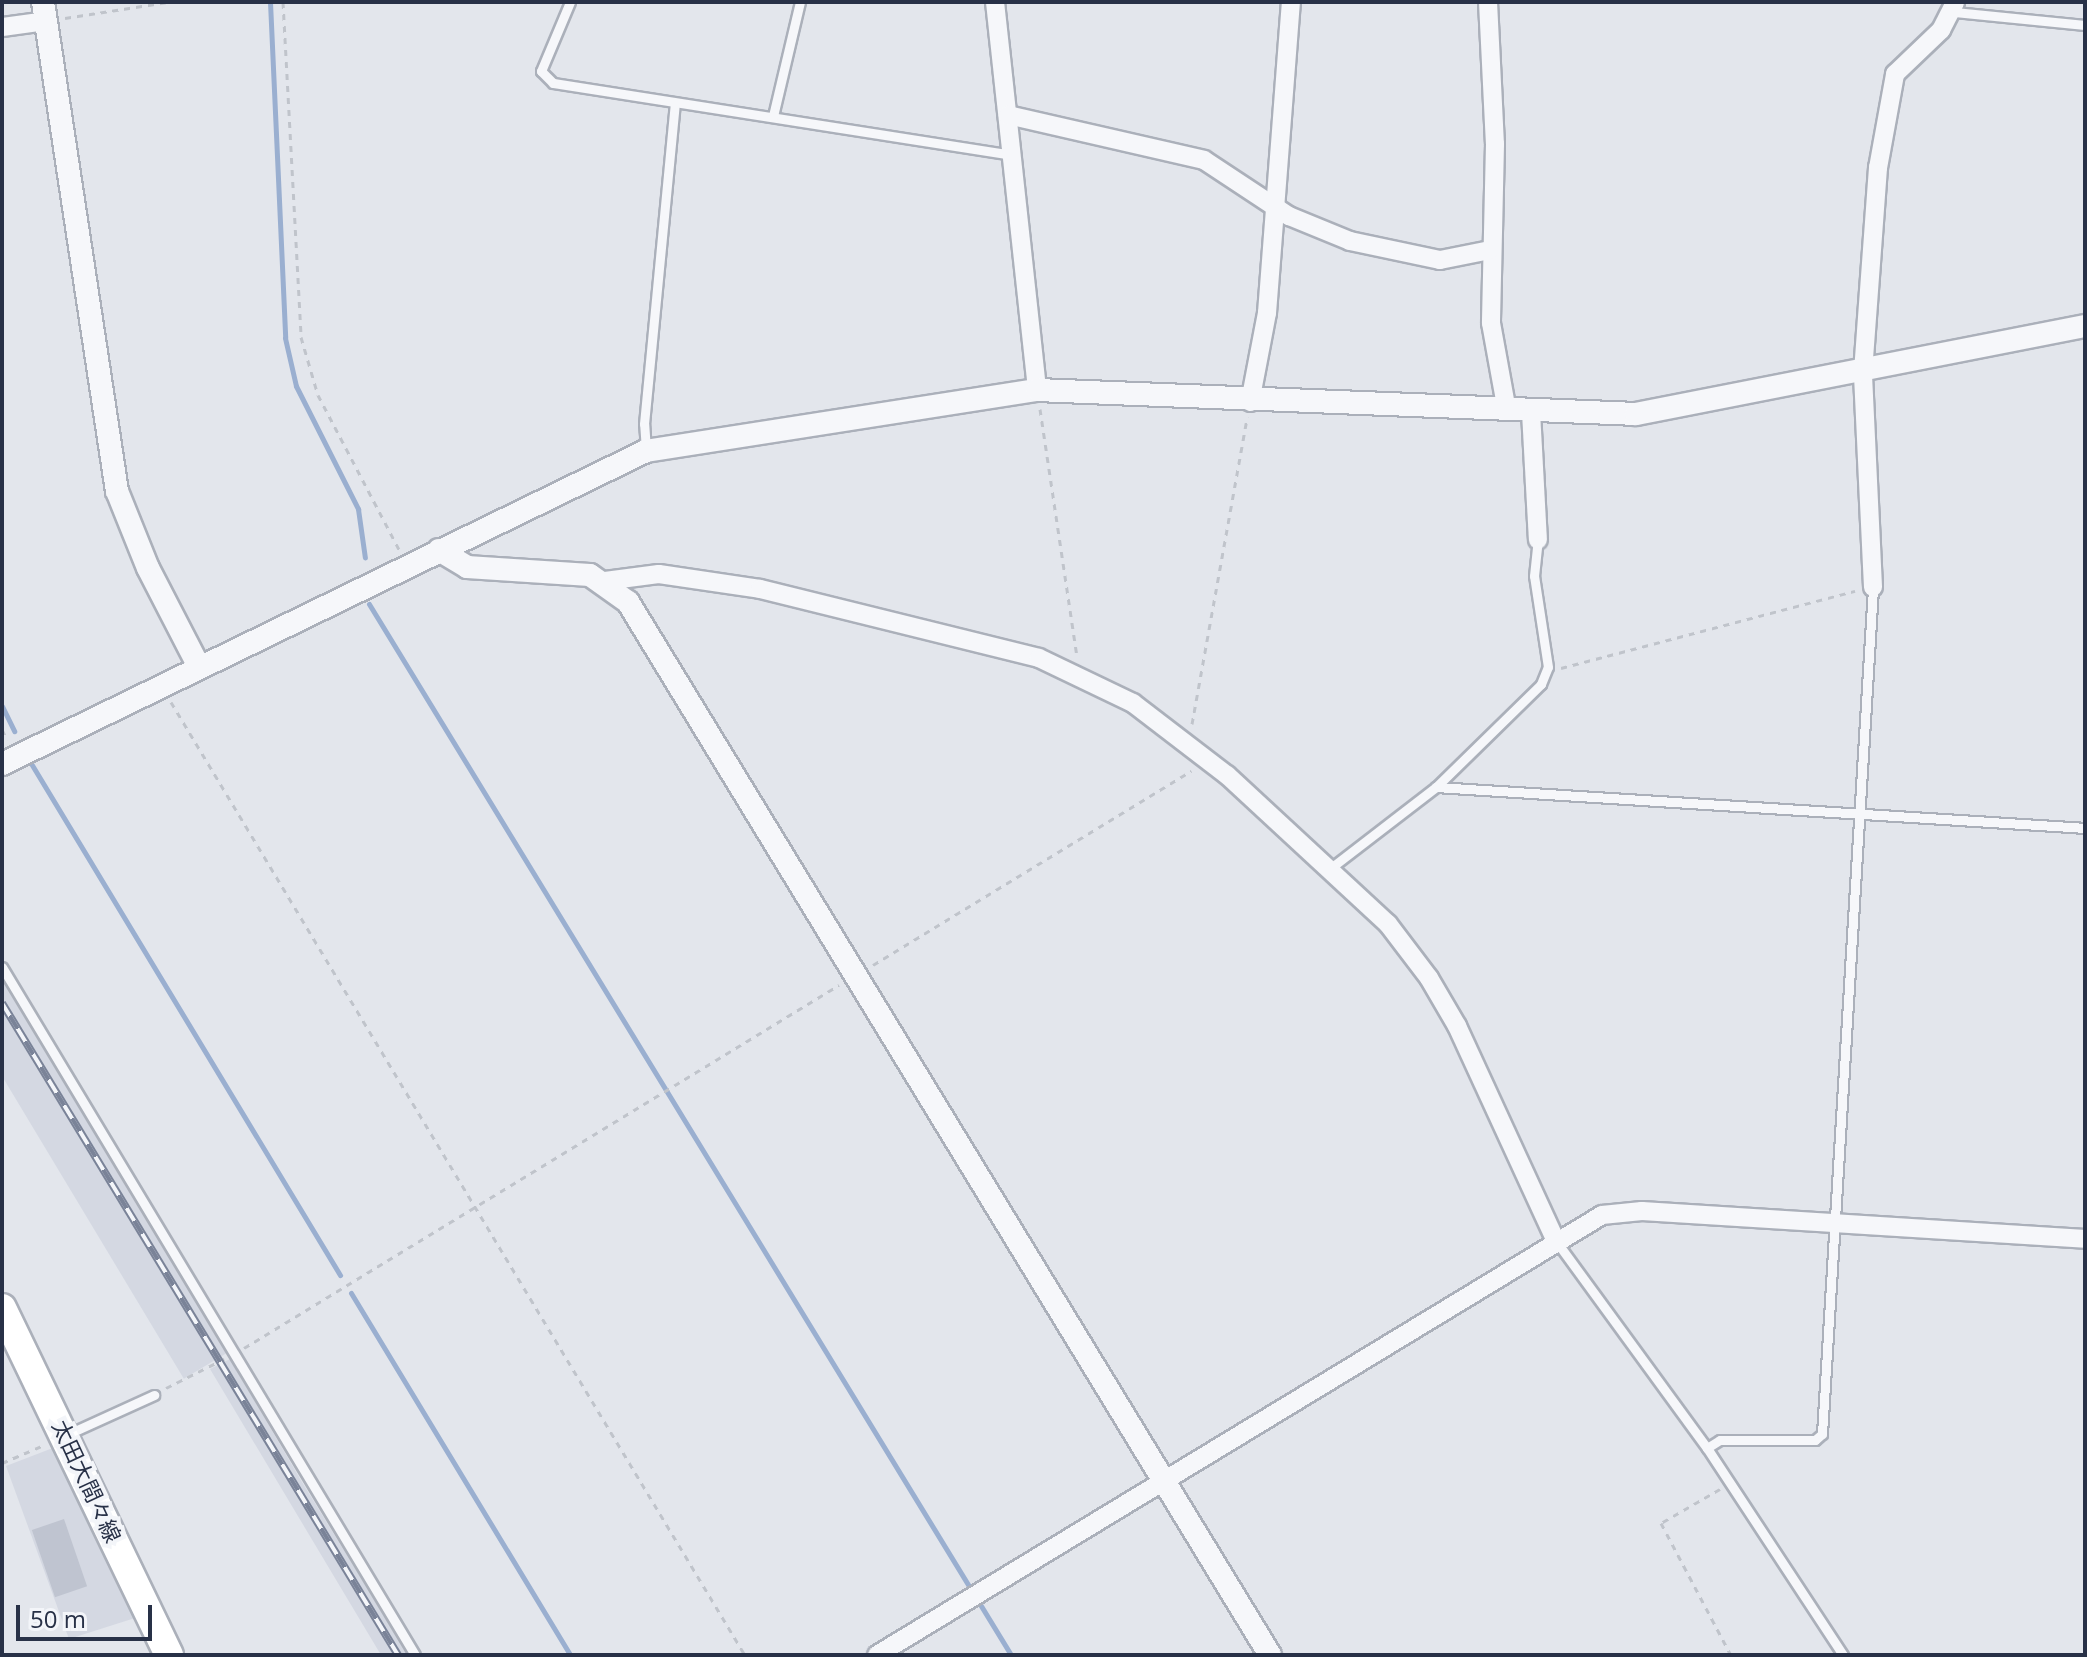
<!DOCTYPE html>
<html>
<head>
<meta charset="utf-8">
<style>
  body { margin:0 }
  #map { position:relative; width:2087px; height:1657px; overflow:hidden; background:#e3e6ec; font-family:"Open Sans","Noto Sans JP",sans-serif }
  div>[style] { position:absolute }
  .built>* { inset:0; background:#d4d8e2; transform-origin:0 0 }
  .stream>* { height:5px; margin:-2.5px; padding:0 2.5px; transform-origin:2.5px; border-radius:2.5px; background:#9aafd0 }
  .building>* { inset:0; background:#bfc4d0; transform-origin:0 0 }
  .path>* { height:3px; margin-top:-1.5px; transform-origin:0; background:repeating-linear-gradient(90deg,#c0c4cb 0 6px,transparent 0 12px) }
  .roads { filter:drop-shadow(2px 0 #abb0ba) drop-shadow(-2px 0 #abb0ba) drop-shadow(0 2px #abb0ba) drop-shadow(0 -2px #abb0ba) }
  .service>* { height:9px; margin:-4.5px; padding:0 4.5px; transform-origin:4.5px; border-radius:4.5px; background:#f6f7fa }
  .minor>* { height:18px; margin:-9px; padding:0 9px; transform-origin:9px; border-radius:9px; background:#f6f7fa }
  .tertiary>* { height:22px; margin:-11px; padding:0 11px; transform-origin:11px; border-radius:11px; background:#f6f7fa }
  .primary>* { height:28px; margin:-14px; padding:0 14px; transform-origin:14px; border-radius:14px; background:#fff }
  .rail>* { height:8px; margin-top:-4px; transform-origin:0; background:repeating-linear-gradient(90deg,#f3f5f9 0 15px,#7a8398 0 30px); box-sizing:border-box; border-block:2px solid #7a8398 }
  span { translate:-50% -50%; white-space:nowrap; text-align:center; line-height:1.15; -webkit-text-stroke:8px #f3f5f9; paint-order:stroke }
  .street-label { font-size:22px; color:#283147 }
  .frame { position:absolute; inset:0; border:4px solid #283147; pointer-events:none }
  .scale { position:absolute; left:16px; top:1605px; width:136px; height:36px; box-sizing:border-box; border:4px solid #283147; border-top:0; padding-left:10px; font-size:24px; line-height:28px; white-space:nowrap; color:#283147; -webkit-text-stroke:6px #f3f5f9; paint-order:stroke }
</style>
</head>
<body>
<div id="map">
  <div class="built">
    <div style="left:2px;top:977px;width:438px;height:51px;rotate:59deg"></div>
    <div style="clip-path:polygon(230px 1359px,302px 1482px,408px 1655px,381px 1655px,210px 1369px)"></div>
    <div style="clip-path:polygon(58px 1446px,135px 1618px,69px 1639px,6px 1466px)"></div>
  </div>
  <div class="stream">
    <div style="left:270px;top:2px;width:336px;rotate:87.4deg"></div>
    <div style="left:285px;top:338px;width:49px;rotate:77.1deg"></div>
    <div style="left:296px;top:386px;width:138px;rotate:63.2deg"></div>
    <div style="left:358px;top:509px;width:49px;rotate:81.9deg"></div>
    <div style="left:369px;top:604px;width:1232px;rotate:58.58deg"></div>
    <div style="left:2px;top:706px;width:28px;rotate:64deg"></div>
    <div style="left:32px;top:765px;width:596px;rotate:58.87deg"></div>
    <div style="left:351px;top:1293px;width:423px;rotate:58.8deg"></div>
  </div>
  <div class="building">
    <div style="left:64px;top:1519px;width:71px;height:34px;rotate:71deg"></div>
  </div>
  <div class="path">
    <div style="left:283px;top:2px;width:335px;rotate:86.9deg"></div>
    <div style="left:301px;top:337px;width:60px;rotate:73.7deg"></div>
    <div style="left:318px;top:395px;width:176px;rotate:62.3deg"></div>
    <div style="left:65px;top:18px;width:104px;rotate:-8.8deg"></div>
    <div style="left:1040px;top:409px;width:252px;rotate:81.5deg"></div>
    <div style="left:1561px;top:668px;width:304px;rotate:-14.7deg"></div>
    <div style="left:171px;top:702px;width:1113px;rotate:58.94deg"></div>
    <div style="left:1192px;top:724px;width:312px;rotate:-79.8deg"></div>
    <div style="left:2px;top:729px;width:12px;rotate:66deg"></div>
    <div style="left:873px;top:965px;width:373px;rotate:-31.4deg"></div>
    <div style="left:244px;top:1348px;width:697px;rotate:-31.39deg"></div>
    <div style="left:166px;top:1388px;width:65px;rotate:-26.6deg"></div>
    <div style="left:2px;top:1463px;width:46px;rotate:-23.2deg"></div>
    <div style="left:1720px;top:1489px;width:68px;rotate:150deg"></div>
    <div style="left:1661px;top:1523px;width:149px;rotate:62.1deg"></div>
  </div>
  <div class="roads">
    <div class="service">
      <div style="left:570px;top:2px;width:75px;rotate:112.8deg"></div>
      <div style="left:541px;top:71px;width:17px;rotate:45deg"></div>
      <div style="left:553px;top:83px;width:464px;rotate:8.9deg"></div>
      <div style="left:1954px;top:12px;width:132px;rotate:5.7deg"></div>
      <div style="left:773px;top:116px;width:117px;rotate:-76.7deg"></div>
      <div style="left:646px;top:450px;width:26px;rotate:-94deg"></div>
      <div style="left:644px;top:424px;width:322px;rotate:-84.5deg"></div>
      <div style="left:1436px;top:787px;width:650px;rotate:3.61deg"></div>
      <div style="left:1332px;top:867px;width:131px;rotate:-37.6deg"></div>
      <div style="left:1436px;top:787px;width:147px;rotate:-44.4deg"></div>
      <div style="left:1541px;top:684px;width:18px;rotate:-68deg"></div>
      <div style="left:1548px;top:667px;width:92px;rotate:-98.7deg"></div>
      <div style="left:1534px;top:576px;width:36px;rotate:-84deg"></div>
      <div style="left:2px;top:967px;width:802px;rotate:59.02deg"></div>
      <div style="left:1556px;top:1241px;width:256px;rotate:53.9deg"></div>
      <div style="left:1707px;top:1448px;width:248px;rotate:56.7deg"></div>
      <div style="left:66px;top:1435px;width:97px;rotate:-24.4deg"></div>
      <div style="left:1707px;top:1448px;width:15px;rotate:-32deg"></div>
      <div style="left:1720px;top:1440px;width:95px"></div>
      <div style="left:1815px;top:1440px;width:9px;rotate:-41deg"></div>
      <div style="left:1822px;top:1434px;width:849px;rotate:-86.55deg"></div>
    </div>
    <div class="minor">
      <div style="left:995px;top:2px;width:390px;rotate:83.8deg"></div>
      <div style="left:1488px;top:2px;width:142px;rotate:87.2deg"></div>
      <div style="left:1495px;top:144px;width:179px;rotate:91.3deg"></div>
      <div style="left:1491px;top:323px;width:89px;rotate:79.7deg"></div>
      <div style="left:2px;top:27px;width:44px;rotate:-7.8deg"></div>
      <div style="left:1008px;top:115px;width:201px;rotate:12.9deg"></div>
      <div style="left:1204px;top:160px;width:102px;rotate:33.4deg"></div>
      <div style="left:1289px;top:216px;width:66px;rotate:22.3deg"></div>
      <div style="left:1350px;top:241px;width:92px;rotate:11.9deg"></div>
      <div style="left:1440px;top:260px;width:51px;rotate:-11.3deg"></div>
      <div style="left:1250px;top:402px;width:91px;rotate:-79.2deg"></div>
      <div style="left:1267px;top:313px;width:312px;rotate:-85.6deg"></div>
      <div style="left:1531px;top:412px;width:128px;rotate:86.9deg"></div>
      <div style="left:605px;top:581px;width:54px;rotate:-7.4deg"></div>
      <div style="left:659px;top:574px;width:102px;rotate:8.4deg"></div>
      <div style="left:760px;top:589px;width:287px;rotate:13.9deg"></div>
      <div style="left:1039px;top:658px;width:104px;rotate:25.6deg"></div>
      <div style="left:1133px;top:703px;width:118px;rotate:37.5deg"></div>
      <div style="left:1227px;top:775px;width:219px;rotate:42.8deg"></div>
      <div style="left:1388px;top:924px;width:68px;rotate:52.8deg"></div>
      <div style="left:1429px;top:978px;width:56px;rotate:59.7deg"></div>
      <div style="left:1457px;top:1026px;width:237px;rotate:65.3deg"></div>
      <div style="left:1873px;top:587px;width:215px;rotate:-92.7deg"></div>
      <div style="left:1863px;top:372px;width:205px;rotate:-85.8deg"></div>
      <div style="left:1878px;top:168px;width:96px;rotate:-79.7deg"></div>
      <div style="left:1895px;top:74px;width:64px;rotate:-43.7deg"></div>
      <div style="left:1941px;top:30px;width:31px;rotate:-63deg"></div>
      <div style="left:877px;top:1655px;width:848px;rotate:-31.25deg"></div>
      <div style="left:1602px;top:1215px;width:40px;rotate:-5.7deg"></div>
      <div style="left:1642px;top:1211px;width:444px;rotate:3.6deg"></div>
    </div>
    <div class="tertiary">
      <div style="left:43px;top:2px;width:495px;rotate:81.4deg"></div>
      <div style="left:117px;top:491px;width:83px;rotate:68.1deg"></div>
      <div style="left:148px;top:568px;width:111px;rotate:62.7deg"></div>
      <div style="left:439px;top:550px;width:33px;rotate:31deg"></div>
      <div style="left:467px;top:567px;width:123px;rotate:3.7deg"></div>
      <div style="left:590px;top:575px;width:47px;rotate:35.4deg"></div>
      <div style="left:628px;top:602px;width:1233px;rotate:58.63deg"></div>
      <div style="left:2px;top:764px;width:716px;rotate:-25.92deg"></div>
      <div style="left:646px;top:451px;width:396px;rotate:-8.9deg"></div>
      <div style="left:1037px;top:390px;width:599px;rotate:2.29deg"></div>
      <div style="left:1636px;top:414px;width:458px;rotate:-11.1deg"></div>
    </div>
    <div class="primary">
      <div style="left:2px;top:1308px;width:385px;rotate:64.3deg"></div>
    </div>
  </div>
  <div class="rail">
    <div style="left:2px;top:1003px;width:763px;rotate:58.73deg"></div>
  </div>
  <div class="street-label">
    <span style="left:87px;top:1481px;rotate:65deg">太田大間々線</span>
  </div>
  <div class="frame"></div>
  <div class="scale">50 m</div>
</div>
</body>
</html>
